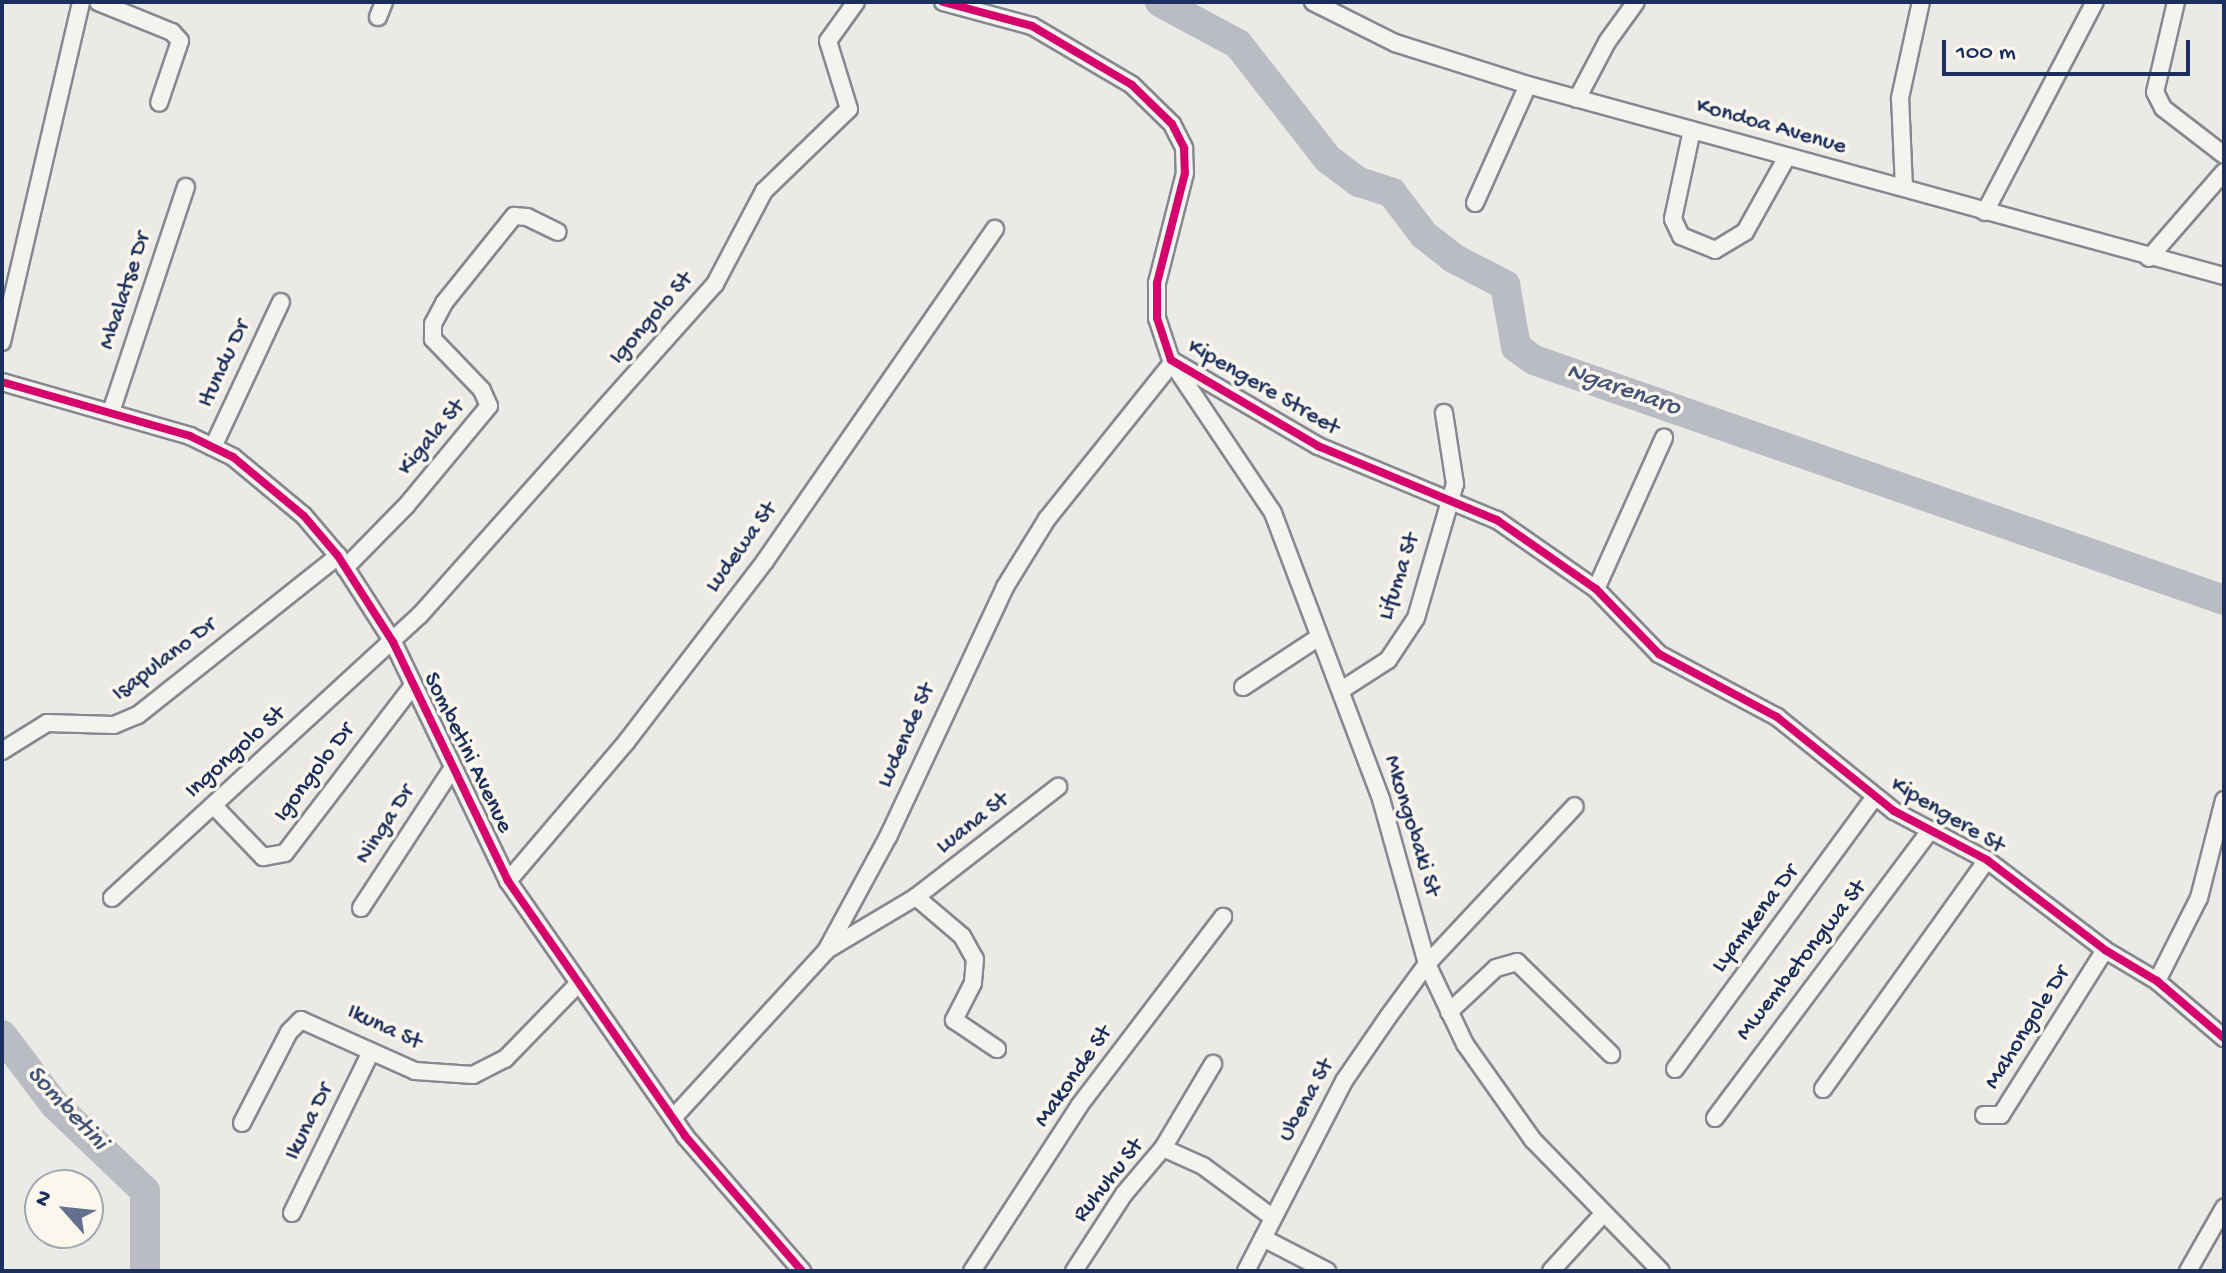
<!DOCTYPE html>
<html>
<head>
<meta charset="utf-8">
<style>
  body { margin:0 }
  #map { position:relative; width:2226px; height:1273px; overflow:hidden; background:#eceae6; font-family:"Gochi Hand",sans-serif }
  div>[style] { position:absolute }
  .river>* { height:30px; margin:-15px; padding:0 15px; transform-origin:15px; border-radius:15px; background:#b9bcc3 }
  .roads { filter:drop-shadow(2px 0 #85888f) drop-shadow(-2px 0 #85888f) drop-shadow(0 2px #85888f) drop-shadow(0 -2px #85888f) }
  .minor>* { height:16px; margin:-8px; padding:0 8px; transform-origin:8px; border-radius:8px; background:#f4f3ef }
  .cycleway>* { height:8px; margin:-4px; padding:0 4px; transform-origin:4px; border-radius:4px; background:#d6006c }
  span { translate:-50% -50%; white-space:nowrap; text-align:center; line-height:1.15; -webkit-text-stroke:7px #fbf7ec; paint-order:stroke }
  .street-label { font-size:24px; color:#1b2f5e }
  .water-label { font-size:26px; color:#445378; font-style:italic }
  .frame { position:absolute; inset:0; border:4px solid #1b2f5e; pointer-events:none }
  .north { position:absolute; left:24px; top:1169px; width:80px; height:80px; box-sizing:border-box; background:#fbf7ec; border:2px solid #a1a7b3; border-radius:50%; rotate:297deg; font-size:22px; font-weight:700; line-height:32px; text-align:center; color:#1b2f5e }
  .north::after { content:''; display:block; margin:auto; width:28px; height:36px; background:#64708e; clip-path:polygon(50% 0,100% 100%,50% 72%,0 100%) }
  .scale { position:absolute; left:1942px; top:40px; width:248px; height:36px; box-sizing:border-box; border:4px solid #1b2f5e; border-top:0; padding-left:10px; font-size:24px; line-height:28px; white-space:nowrap; color:#1b2f5e; -webkit-text-stroke:6px #fbf7ec; paint-order:stroke }
</style>
</head>
<body>
<div id="map">
  <div class="river">
    <div style="left:1160px;top:2px;width:89px;rotate:28.3deg"></div>
    <div style="left:1238px;top:44px;width:146px;rotate:52deg"></div>
    <div style="left:1328px;top:159px;width:39px;rotate:37deg"></div>
    <div style="left:1359px;top:182px;width:35px;rotate:18deg"></div>
    <div style="left:1392px;top:193px;width:53px;rotate:52.7deg"></div>
    <div style="left:1424px;top:235px;width:37px;rotate:38deg"></div>
    <div style="left:1453px;top:258px;width:59px;rotate:27.4deg"></div>
    <div style="left:1505px;top:285px;width:63px;rotate:79.9deg"></div>
    <div style="left:1516px;top:347px;width:22px;rotate:36deg"></div>
    <div style="left:1534px;top:360px;width:731px;rotate:19.18deg"></div>
    <div style="left:2px;top:1035px;width:88px;rotate:52.9deg"></div>
    <div style="left:55px;top:1105px;width:124px;rotate:43.7deg"></div>
    <div style="left:145px;top:1191px;width:80px;rotate:90deg"></div>
  </div>
  <div class="roads">
    <div class="minor">
      <div style="left:98px;top:2px;width:80px;rotate:22.1deg"></div>
      <div style="left:172px;top:32px;width:12px;rotate:48deg"></div>
      <div style="left:180px;top:41px;width:65px;rotate:108.7deg"></div>
      <div style="left:943px;top:2px;width:92px;rotate:15.1deg"></div>
      <div style="left:1032px;top:26px;width:116px;rotate:30.5deg"></div>
      <div style="left:1132px;top:85px;width:56px;rotate:44.3deg"></div>
      <div style="left:1172px;top:124px;width:27px;rotate:63deg"></div>
      <div style="left:1184px;top:148px;width:25px;rotate:88deg"></div>
      <div style="left:1185px;top:173px;width:114px;rotate:104.3deg"></div>
      <div style="left:1157px;top:283px;width:35px;rotate:90deg"></div>
      <div style="left:1157px;top:318px;width:44px;rotate:71.6deg"></div>
      <div style="left:1171px;top:360px;width:170px;rotate:30.3deg"></div>
      <div style="left:1318px;top:446px;width:194px;rotate:22.5deg"></div>
      <div style="left:1497px;top:520px;width:121px;rotate:34.9deg"></div>
      <div style="left:1596px;top:589px;width:91px;rotate:45.9deg"></div>
      <div style="left:1659px;top:654px;width:134px;rotate:28.1deg"></div>
      <div style="left:1777px;top:717px;width:150px;rotate:38.8deg"></div>
      <div style="left:1894px;top:811px;width:105px;rotate:27.8deg"></div>
      <div style="left:1987px;top:860px;width:148px;rotate:37.3deg"></div>
      <div style="left:2105px;top:950px;width:61px;rotate:30.8deg"></div>
      <div style="left:2157px;top:981px;width:88px;rotate:40.4deg"></div>
      <div style="left:1313px;top:2px;width:92px;rotate:26.6deg"></div>
      <div style="left:1395px;top:43px;width:139px;rotate:17.5deg"></div>
      <div style="left:1528px;top:85px;width:722px;rotate:15.35deg"></div>
      <div style="left:2176px;top:2px;width:92px;rotate:103.1deg"></div>
      <div style="left:2155px;top:92px;width:18px;rotate:63deg"></div>
      <div style="left:2163px;top:108px;width:77px;rotate:37.6deg"></div>
      <div style="left:378px;top:17px;width:16px;rotate:-68deg"></div>
      <div style="left:1577px;top:99px;width:64px;rotate:-62.2deg"></div>
      <div style="left:1607px;top:42px;width:49px;rotate:-54.1deg"></div>
      <div style="left:1692px;top:130px;width:91px;rotate:102.1deg"></div>
      <div style="left:1673px;top:219px;width:19px;rotate:65deg"></div>
      <div style="left:1681px;top:236px;width:37px;rotate:22deg"></div>
      <div style="left:1715px;top:250px;width:35px;rotate:-31deg"></div>
      <div style="left:1745px;top:232px;width:86px;rotate:-60.8deg"></div>
      <div style="left:1904px;top:188px;width:90px;rotate:-92.5deg"></div>
      <div style="left:1900px;top:98px;width:98px;rotate:-77.7deg"></div>
      <div style="left:1475px;top:203px;width:129px;rotate:-65.8deg"></div>
      <div style="left:1985px;top:212px;width:237px;rotate:-62.4deg"></div>
      <div style="left:2149px;top:258px;width:114px;rotate:-48.9deg"></div>
      <div style="left:2px;top:342px;width:349px;rotate:-76.9deg"></div>
      <div style="left:1171px;top:361px;width:183px;rotate:56.1deg"></div>
      <div style="left:1273px;top:513px;width:306px;rotate:69.3deg"></div>
      <div style="left:1381px;top:799px;width:171px;rotate:74.4deg"></div>
      <div style="left:1427px;top:964px;width:89px;rotate:64.6deg"></div>
      <div style="left:1465px;top:1044px;width:118px;rotate:54.7deg"></div>
      <div style="left:1533px;top:1140px;width:183px;rotate:45.7deg"></div>
      <div style="left:2px;top:382px;width:196px;rotate:16deg"></div>
      <div style="left:190px;top:436px;width:48px;rotate:26deg"></div>
      <div style="left:233px;top:457px;width:92px;rotate:39.7deg"></div>
      <div style="left:304px;top:516px;width:52px;rotate:49.6deg"></div>
      <div style="left:338px;top:556px;width:102px;rotate:57.4deg"></div>
      <div style="left:393px;top:642px;width:265px;rotate:64.3deg"></div>
      <div style="left:508px;top:881px;width:310px;rotate:55.2deg"></div>
      <div style="left:685px;top:1136px;width:179px;rotate:49.1deg"></div>
      <div style="left:112px;top:409px;width:234px;rotate:-71.6deg"></div>
      <div style="left:213px;top:447px;width:160px;rotate:-64.9deg"></div>
      <div style="left:345px;top:568px;width:87px;rotate:-45.5deg"></div>
      <div style="left:406px;top:506px;width:130px;rotate:-50.3deg"></div>
      <div style="left:489px;top:406px;width:17px;rotate:-114deg"></div>
      <div style="left:482px;top:390px;width:71px;rotate:-133.9deg"></div>
      <div style="left:433px;top:339px;width:15px;rotate:-90deg"></div>
      <div style="left:433px;top:324px;width:24px;rotate:-62deg"></div>
      <div style="left:444px;top:303px;width:112px;rotate:-51.2deg"></div>
      <div style="left:514px;top:216px;width:13px;rotate:4deg"></div>
      <div style="left:527px;top:217px;width:34px;rotate:26deg"></div>
      <div style="left:1596px;top:589px;width:166px;rotate:-65.8deg"></div>
      <div style="left:1243px;top:687px;width:91px;rotate:-33.3deg"></div>
      <div style="left:1343px;top:689px;width:54px;rotate:-32.8deg"></div>
      <div style="left:1388px;top:660px;width:50px;rotate:-56.3deg"></div>
      <div style="left:1416px;top:618px;width:140px;rotate:-73.8deg"></div>
      <div style="left:1455px;top:484px;width:72px;rotate:-98.8deg"></div>
      <div style="left:2px;top:751px;width:53px;rotate:-31.9deg"></div>
      <div style="left:47px;top:723px;width:67px;rotate:1.7deg"></div>
      <div style="left:114px;top:725px;width:26px;rotate:-23deg"></div>
      <div style="left:138px;top:715px;width:256px;rotate:-38.5deg"></div>
      <div style="left:214px;top:806px;width:71px;rotate:46.1deg"></div>
      <div style="left:263px;top:857px;width:22px;rotate:-10deg"></div>
      <div style="left:285px;top:853px;width:209px;rotate:-52.6deg"></div>
      <div style="left:508px;top:881px;width:184px;rotate:-49.6deg"></div>
      <div style="left:627px;top:741px;width:227px;rotate:-52.5deg"></div>
      <div style="left:765px;top:561px;width:404px;rotate:-55.3deg"></div>
      <div style="left:916px;top:897px;width:60px;rotate:40.3deg"></div>
      <div style="left:962px;top:936px;width:26px;rotate:61deg"></div>
      <div style="left:975px;top:959px;width:24px;rotate:95deg"></div>
      <div style="left:973px;top:983px;width:42px;rotate:117.2deg"></div>
      <div style="left:954px;top:1020px;width:52px;rotate:34deg"></div>
      <div style="left:112px;top:898px;width:418px;rotate:-42.6deg"></div>
      <div style="left:420px;top:615px;width:443px;rotate:-48.3deg"></div>
      <div style="left:715px;top:284px;width:105px;rotate:-62.2deg"></div>
      <div style="left:764px;top:191px;width:118px;rotate:-44deg"></div>
      <div style="left:849px;top:109px;width:71px;rotate:-107.2deg"></div>
      <div style="left:828px;top:41px;width:48px;rotate:-54.3deg"></div>
      <div style="left:361px;top:908px;width:166px;rotate:-56.8deg"></div>
      <div style="left:827px;top:950px;width:104px;rotate:-30.8deg"></div>
      <div style="left:916px;top:897px;width:180px;rotate:-37.8deg"></div>
      <div style="left:2157px;top:981px;width:93px;rotate:-63.2deg"></div>
      <div style="left:2199px;top:898px;width:101px;rotate:-75.7deg"></div>
      <div style="left:1449px;top:1012px;width:64px;rotate:-43.1deg"></div>
      <div style="left:1496px;top:968px;width:22px;rotate:-16deg"></div>
      <div style="left:1517px;top:962px;width:132px;rotate:44.4deg"></div>
      <div style="left:1675px;top:1069px;width:338px;rotate:-53.7deg"></div>
      <div style="left:1823px;top:1089px;width:282px;rotate:-54.4deg"></div>
      <div style="left:1984px;top:1115px;width:17px"></div>
      <div style="left:2001px;top:1115px;width:195px;rotate:-57.8deg"></div>
      <div style="left:673px;top:1118px;width:226px;rotate:-47.5deg"></div>
      <div style="left:826px;top:951px;width:130px;rotate:-61.5deg"></div>
      <div style="left:888px;top:837px;width:276px;rotate:-64.9deg"></div>
      <div style="left:1005px;top:587px;width:80px;rotate:-58.3deg"></div>
      <div style="left:1047px;top:519px;width:200px;rotate:-51.3deg"></div>
      <div style="left:1715px;top:1118px;width:356px;rotate:-53.2deg"></div>
      <div style="left:242px;top:1123px;width:102px;rotate:-62.7deg"></div>
      <div style="left:289px;top:1032px;width:17px;rotate:-45deg"></div>
      <div style="left:301px;top:1020px;width:125px;rotate:24.1deg"></div>
      <div style="left:415px;top:1071px;width:58px;rotate:3.9deg"></div>
      <div style="left:473px;top:1075px;width:36px;rotate:-27deg"></div>
      <div style="left:505px;top:1059px;width:106px;rotate:-45.8deg"></div>
      <div style="left:1163px;top:1148px;width:98px;rotate:-59.2deg"></div>
      <div style="left:292px;top:1213px;width:179px;rotate:-63.9deg"></div>
      <div style="left:1263px;top:1238px;width:72px;rotate:27.3deg"></div>
      <div style="left:972px;top:1271px;width:197px;rotate:-57deg"></div>
      <div style="left:1079px;top:1106px;width:238px;rotate:-52.7deg"></div>
      <div style="left:1074px;top:1271px;width:92px;rotate:-57deg"></div>
      <div style="left:1124px;top:1194px;width:60px;rotate:-49.7deg"></div>
      <div style="left:1163px;top:1148px;width:44px;rotate:24.2deg"></div>
      <div style="left:1203px;top:1166px;width:86px;rotate:36.5deg"></div>
      <div style="left:1246px;top:1271px;width:214px;rotate:-62.7deg"></div>
      <div style="left:1344px;top:1081px;width:78px;rotate:-55.5deg"></div>
      <div style="left:1388px;top:1017px;width:66px;rotate:-53.7deg"></div>
      <div style="left:1427px;top:964px;width:216px;rotate:-46.9deg"></div>
      <div style="left:1551px;top:1271px;width:77px;rotate:-47.6deg"></div>
      <div style="left:2188px;top:1271px;width:73px;rotate:-60.3deg"></div>
    </div>
  </div>
  <div class="cycleway">
    <div style="left:943px;top:2px;width:92px;rotate:15.1deg"></div>
    <div style="left:1032px;top:26px;width:116px;rotate:30.5deg"></div>
    <div style="left:1132px;top:85px;width:56px;rotate:44.3deg"></div>
    <div style="left:1172px;top:124px;width:27px;rotate:63deg"></div>
    <div style="left:1184px;top:148px;width:25px;rotate:88deg"></div>
    <div style="left:1185px;top:173px;width:114px;rotate:104.3deg"></div>
    <div style="left:1157px;top:283px;width:35px;rotate:90deg"></div>
    <div style="left:1157px;top:318px;width:44px;rotate:71.6deg"></div>
    <div style="left:1171px;top:360px;width:170px;rotate:30.3deg"></div>
    <div style="left:1318px;top:446px;width:194px;rotate:22.5deg"></div>
    <div style="left:1497px;top:520px;width:121px;rotate:34.9deg"></div>
    <div style="left:1596px;top:589px;width:91px;rotate:45.9deg"></div>
    <div style="left:1659px;top:654px;width:134px;rotate:28.1deg"></div>
    <div style="left:1777px;top:717px;width:150px;rotate:38.8deg"></div>
    <div style="left:1894px;top:811px;width:105px;rotate:27.8deg"></div>
    <div style="left:1987px;top:860px;width:148px;rotate:37.3deg"></div>
    <div style="left:2105px;top:950px;width:61px;rotate:30.8deg"></div>
    <div style="left:2157px;top:981px;width:88px;rotate:40.4deg"></div>
    <div style="left:2px;top:382px;width:196px;rotate:16deg"></div>
    <div style="left:190px;top:436px;width:48px;rotate:26deg"></div>
    <div style="left:233px;top:457px;width:92px;rotate:39.7deg"></div>
    <div style="left:304px;top:516px;width:52px;rotate:49.6deg"></div>
    <div style="left:338px;top:556px;width:102px;rotate:57.4deg"></div>
    <div style="left:393px;top:642px;width:265px;rotate:64.3deg"></div>
    <div style="left:508px;top:881px;width:310px;rotate:55.2deg"></div>
    <div style="left:685px;top:1136px;width:179px;rotate:49.1deg"></div>
  </div>
  <div class="street-label">
    <span style="left:1771px;top:127px;rotate:16deg">Kondoa Avenue</span>
    <span style="left:126px;top:291px;rotate:-72deg">Mbalatse Dr</span>
    <span style="left:652px;top:319px;rotate:-49deg">Igongolo St</span>
    <span style="left:225px;top:364px;rotate:-65deg">Itundu Dr</span>
    <span style="left:1263px;top:388px;rotate:30deg">Kipengere Street</span>
    <span style="left:432px;top:438px;rotate:-50deg">Kigala St</span>
    <span style="left:742px;top:548px;rotate:-54deg">Ludewa St</span>
    <span style="left:1400px;top:577px;rotate:-72deg">Lifuma St</span>
    <span style="left:165px;top:660px;rotate:-37deg">Isapulano Dr</span>
    <span style="left:907px;top:736px;rotate:-66deg">Ludende St</span>
    <span style="left:236px;top:753px;rotate:-42deg">Ingongolo St</span>
    <span style="left:467px;top:753px;rotate:64deg">Sombetini Avenue</span>
    <span style="left:315px;top:773px;rotate:-53deg">Igongolo Dr</span>
    <span style="left:1947px;top:816px;rotate:31deg">Kipengere St</span>
    <span style="left:973px;top:824px;rotate:-38deg">Luana St</span>
    <span style="left:386px;top:825px;rotate:-57deg">Ninga Dr</span>
    <span style="left:1411px;top:826px;rotate:73deg">Mkongobaki St</span>
    <span style="left:1756px;top:919px;rotate:-53deg">Lyamkena Dr</span>
    <span style="left:1802px;top:961px;rotate:-52deg">Mwembetongwa St</span>
    <span style="left:384px;top:1028px;rotate:25deg">Ikuna St</span>
    <span style="left:2028px;top:1028px;rotate:-58deg">Mahongole Dr</span>
    <span style="left:1074px;top:1077px;rotate:-55deg">Makonde St</span>
    <span style="left:1307px;top:1101px;rotate:-61deg">Ubena St</span>
    <span style="left:310px;top:1122px;rotate:-64deg">Ikuna Dr</span>
    <span style="left:1109px;top:1181px;rotate:-52deg">Ruhuhu St</span>
  </div>
  <div class="water-label">
    <span style="left:1623px;top:391px;rotate:19deg">Ngarenaro</span>
    <span style="left:66px;top:1109px;rotate:47deg">Sombetini</span>
  </div>
  <div class="frame"></div>
  <div class="north">N</div>
  <div class="scale">100 m</div>
</div>
</body>
</html>
